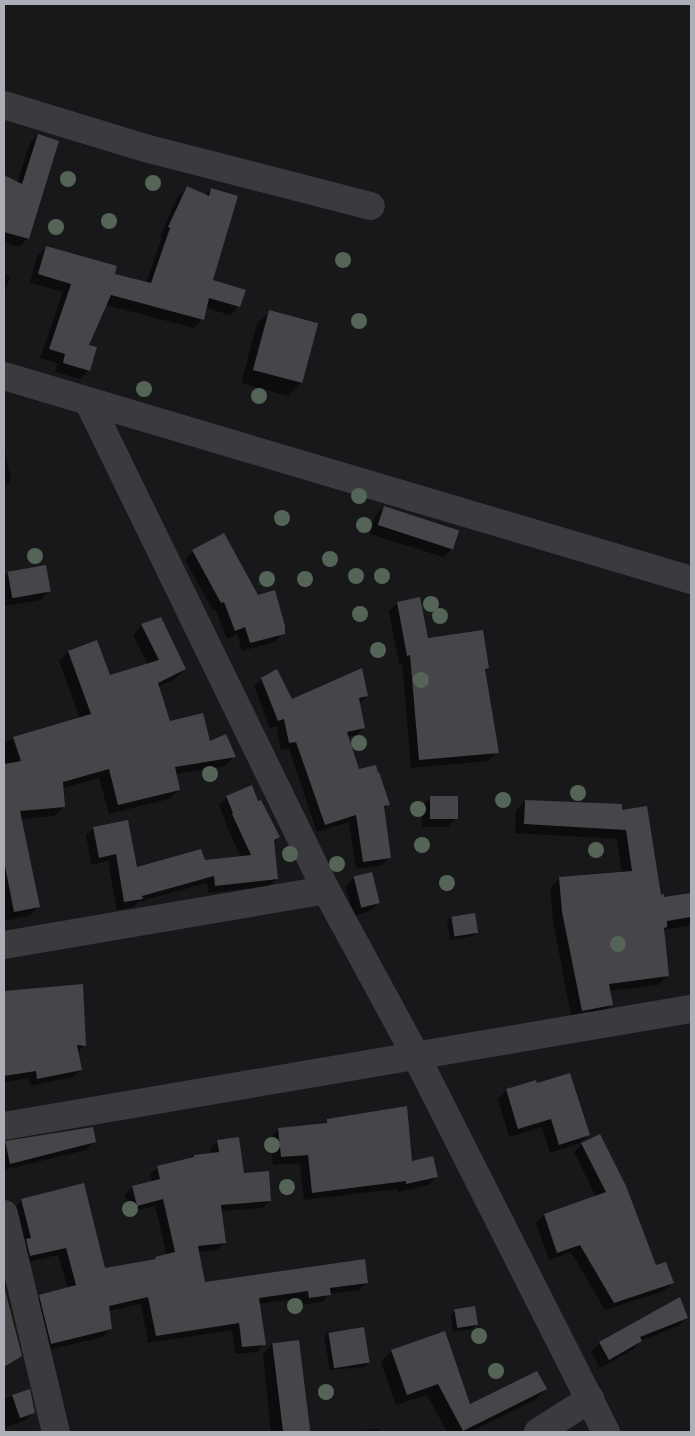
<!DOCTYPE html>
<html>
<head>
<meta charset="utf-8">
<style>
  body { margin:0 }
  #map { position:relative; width:695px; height:1436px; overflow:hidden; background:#18181a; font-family:Arial,sans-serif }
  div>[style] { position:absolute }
  .shadow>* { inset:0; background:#0007 }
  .building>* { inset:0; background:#45454a; transform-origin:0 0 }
  .minor>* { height:28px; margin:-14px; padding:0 14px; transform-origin:14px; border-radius:14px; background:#3a3a3f }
  .trees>* { width:16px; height:16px; margin:-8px; border-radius:50%; background:#546456 }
  span { translate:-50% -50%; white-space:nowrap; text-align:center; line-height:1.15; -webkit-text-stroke:5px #131315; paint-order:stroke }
  .frame { position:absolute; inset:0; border:5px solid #acafb8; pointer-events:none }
</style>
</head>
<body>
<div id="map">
  <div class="shadow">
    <div style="clip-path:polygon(38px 135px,27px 239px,19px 247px,4px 242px,4px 183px,8px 179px,17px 183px,30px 143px)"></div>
    <div style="clip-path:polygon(187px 187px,205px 195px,212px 189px,211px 281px,239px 306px,230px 315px,206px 308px,203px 319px,194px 328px,106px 305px,87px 345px,89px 370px,80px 379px,55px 372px,57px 363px,40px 358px,63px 292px,30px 283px,37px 256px,46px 247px,113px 274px,146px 283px,162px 237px,160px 236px,178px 196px)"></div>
    <div style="clip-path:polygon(4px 274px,10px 276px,4px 296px)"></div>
    <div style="clip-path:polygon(270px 311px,301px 383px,288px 396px,241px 383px,257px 324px)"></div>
    <div style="clip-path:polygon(4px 444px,11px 481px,4px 488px)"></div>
    <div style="clip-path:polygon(384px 507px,458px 531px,452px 549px,443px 557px,370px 534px,375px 516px)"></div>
    <div style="clip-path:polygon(193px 551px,257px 597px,283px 633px,275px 642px,242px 651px,237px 634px,227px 639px,215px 609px,213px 611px,185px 560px)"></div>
    <div style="clip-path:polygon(8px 573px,49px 591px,41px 600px,4px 606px,4px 577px)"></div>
    <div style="clip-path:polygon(398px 603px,427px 640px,488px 668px,484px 671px,497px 752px,489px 761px,411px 768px,402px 663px,399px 664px,389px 611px)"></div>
    <div style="clip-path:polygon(142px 625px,185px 669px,175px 679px,158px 687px,169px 723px,235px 756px,225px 766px,175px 774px,179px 790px,169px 799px,109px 814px,99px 778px,63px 788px,64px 807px,54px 816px,21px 819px,39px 906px,29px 916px,5px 921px,4px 742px,80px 719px,59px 661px,68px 652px,109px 677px,148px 665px,133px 635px)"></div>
    <div style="clip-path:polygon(262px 679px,292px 701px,367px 696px,359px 704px,363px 728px,356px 735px,347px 737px,359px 770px,388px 804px,383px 809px,390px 857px,382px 865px,356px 869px,349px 822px,317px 832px,289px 749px,281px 750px,276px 726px,270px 728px,254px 686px)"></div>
    <div style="clip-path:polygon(227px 797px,258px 803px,278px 837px,273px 843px,277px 879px,269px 886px,208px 893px,207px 883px,138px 902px,133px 907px,117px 910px,108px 861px,91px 865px,86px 835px,94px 828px,136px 868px,241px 857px,225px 823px,226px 822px,219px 805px)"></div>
    <div style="clip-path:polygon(431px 797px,456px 818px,448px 827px,422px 827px,422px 806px)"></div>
    <div style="clip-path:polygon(525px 801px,621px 812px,660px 896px,663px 898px,691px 895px,691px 925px,663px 930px,668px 975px,658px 985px,609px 991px,612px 1004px,602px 1014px,572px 1020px,553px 922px,550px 888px,560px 878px,622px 873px,617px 839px,515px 833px,516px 811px)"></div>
    <div style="clip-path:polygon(354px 878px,379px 902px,370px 911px,354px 916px,345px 886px)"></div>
    <div style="clip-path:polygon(451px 917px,477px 932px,472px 936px,450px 940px,447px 921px)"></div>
    <div style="clip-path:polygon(82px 985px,85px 1045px,77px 1053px,80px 1070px,73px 1077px,30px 1086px,29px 1078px,4px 1082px,4px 992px)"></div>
    <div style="clip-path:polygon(537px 1085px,589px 1134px,580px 1143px,550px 1153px,542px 1127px,509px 1137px,498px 1099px,507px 1090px)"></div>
    <div style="clip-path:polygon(327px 1121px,437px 1176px,429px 1185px,398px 1192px,397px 1189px,304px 1200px,300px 1163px,273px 1165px,270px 1138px,279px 1129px,324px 1124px)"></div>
    <div style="clip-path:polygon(95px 1141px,86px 1150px,4px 1170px,5px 1142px)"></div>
    <div style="clip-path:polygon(218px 1141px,243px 1174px,270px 1201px,262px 1208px,221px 1211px,225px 1242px,217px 1250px,198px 1252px,204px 1283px,367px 1282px,359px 1290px,330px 1294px,322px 1302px,302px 1305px,301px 1298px,259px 1304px,264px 1344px,257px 1352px,235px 1354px,232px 1330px,148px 1343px,141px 1304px,108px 1311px,110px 1329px,103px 1337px,44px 1351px,32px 1304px,40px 1296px,68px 1289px,58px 1255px,23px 1263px,14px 1208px,21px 1200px,104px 1269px,154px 1260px,167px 1256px,155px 1206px,130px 1213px,125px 1195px,133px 1187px,152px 1182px,150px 1174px,158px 1167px,192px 1159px,195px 1156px,211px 1154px,210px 1149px)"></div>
    <div style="clip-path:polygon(582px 1144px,655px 1267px,673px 1283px,664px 1291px,605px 1310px,571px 1252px,549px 1260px,536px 1223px,544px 1215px,596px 1197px,574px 1152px)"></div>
    <div style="clip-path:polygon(4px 1289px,20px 1355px,6px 1367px,4px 1364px)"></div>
    <div style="clip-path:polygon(679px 1299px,686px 1318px,678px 1326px,641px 1341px,632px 1350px,600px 1368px,591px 1352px,599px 1343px)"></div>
    <div style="clip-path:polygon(455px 1311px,476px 1325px,472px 1329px,453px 1332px,451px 1315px)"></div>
    <div style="clip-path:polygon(363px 1328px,368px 1363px,364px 1367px,330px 1370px,324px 1336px,328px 1332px)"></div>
    <div style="clip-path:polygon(298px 1341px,308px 1432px,271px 1432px,263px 1354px,272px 1344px)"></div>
    <div style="clip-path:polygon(391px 1351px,470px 1406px,546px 1389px,535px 1400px,470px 1432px,447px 1432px,427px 1395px,396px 1405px,381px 1362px)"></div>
    <div style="clip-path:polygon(29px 1390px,34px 1412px,26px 1420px,4px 1428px,4px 1399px)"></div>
    <div style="clip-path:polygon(379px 1428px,380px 1432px,351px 1432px)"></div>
  </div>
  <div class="building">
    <div style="clip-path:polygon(38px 134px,59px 141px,29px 239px,4px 232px,4px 175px,22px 184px)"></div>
    <div style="clip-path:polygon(187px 186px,209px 196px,211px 188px,238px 196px,213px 280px,246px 290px,240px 307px,209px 298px,204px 320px,111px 295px,89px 345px,97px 347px,90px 371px,63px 363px,65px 354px,49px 349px,71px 284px,38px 274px,46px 246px,117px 266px,115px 274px,151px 283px,170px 228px,168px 227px)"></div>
    <div style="left:269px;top:310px;width:51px;height:62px;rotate:15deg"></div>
    <div style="left:384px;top:506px;width:79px;height:20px;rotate:18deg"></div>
    <div style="clip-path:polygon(224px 533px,258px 595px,275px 590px,285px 626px,285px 634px,250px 643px,245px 627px,235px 631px,224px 602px,221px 603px,192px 550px)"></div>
    <div style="left:46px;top:565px;width:27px;height:39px;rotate:80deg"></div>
    <div style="clip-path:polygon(420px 597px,428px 638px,483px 630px,489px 668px,485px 669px,499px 753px,419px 760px,410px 655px,407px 656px,397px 602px)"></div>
    <div style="clip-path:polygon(161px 617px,186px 669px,158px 683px,170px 721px,203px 713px,210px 741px,226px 734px,236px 757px,175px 767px,180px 790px,118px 805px,109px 769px,63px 782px,65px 807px,20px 811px,40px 907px,14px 912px,4px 861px,5px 764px,21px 761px,13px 737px,91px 714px,68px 651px,97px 640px,110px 675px,159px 660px,141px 624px)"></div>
    <div style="clip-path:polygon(362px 668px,368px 696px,359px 698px,365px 728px,347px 732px,359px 769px,376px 765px,378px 773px,379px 772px,390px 805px,384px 806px,391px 858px,363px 862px,356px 815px,325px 825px,296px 742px,289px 743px,284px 719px,278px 721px,261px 678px,277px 669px,292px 699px)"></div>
    <div style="clip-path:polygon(252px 785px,258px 801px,261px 800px,280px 837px,274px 840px,278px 879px,215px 886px,214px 876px,142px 896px,143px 899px,124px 902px,116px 854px,99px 858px,93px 827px,128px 820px,137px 867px,201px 849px,205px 860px,251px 855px,232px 814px,233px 813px,226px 796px)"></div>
    <div style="left:430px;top:796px;width:28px;height:23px"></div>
    <div style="clip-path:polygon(525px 800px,622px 804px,622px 810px,647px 806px,661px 895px,664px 894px,664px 897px,691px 893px,691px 917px,667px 921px,667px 927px,664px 928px,669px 976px,609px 984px,613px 1005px,582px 1011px,562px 912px,559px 877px,632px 871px,626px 830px,524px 824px)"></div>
    <div style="left:372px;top:872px;width:32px;height:19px;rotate:76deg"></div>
    <div style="left:475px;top:913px;width:20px;height:24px;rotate:81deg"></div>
    <div style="clip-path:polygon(83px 984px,86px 1046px,77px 1045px,82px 1070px,37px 1079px,36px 1071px,4px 1076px,4px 991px)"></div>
    <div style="clip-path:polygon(570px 1073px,590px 1135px,559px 1145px,551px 1119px,518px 1129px,506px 1089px,536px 1080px,537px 1083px)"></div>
    <div style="clip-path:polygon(407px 1106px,412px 1161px,433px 1156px,438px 1177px,406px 1184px,406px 1181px,312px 1193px,308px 1155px,281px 1157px,278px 1128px,327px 1123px,327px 1119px)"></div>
    <div style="clip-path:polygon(93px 1127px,96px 1142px,10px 1164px,5px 1141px)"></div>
    <div style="clip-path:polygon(600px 1134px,626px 1186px,656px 1265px,666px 1262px,674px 1283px,614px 1303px,580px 1245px,557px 1253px,544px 1214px,606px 1192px,581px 1143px)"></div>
    <div style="clip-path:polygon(239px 1137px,244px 1173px,269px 1171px,271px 1201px,221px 1205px,226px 1243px,198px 1246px,205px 1282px,365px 1259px,368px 1283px,330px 1288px,331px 1295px,309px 1298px,308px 1291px,259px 1298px,266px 1345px,242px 1347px,239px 1323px,156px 1336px,148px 1297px,109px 1306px,112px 1329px,51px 1344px,39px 1295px,76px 1285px,66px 1248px,30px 1256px,26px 1239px,31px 1238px,21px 1199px,84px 1183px,105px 1268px,156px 1259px,155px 1257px,175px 1252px,163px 1199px,137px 1206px,132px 1186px,160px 1179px,157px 1166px,194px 1157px,194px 1155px,219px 1152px,217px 1140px)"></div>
    <div style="clip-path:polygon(4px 1286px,22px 1356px,4px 1367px)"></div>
    <div style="clip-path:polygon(680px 1297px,688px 1318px,640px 1337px,642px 1341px,609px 1360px,599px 1342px)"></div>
    <div style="left:475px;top:1306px;width:19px;height:21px;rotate:81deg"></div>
    <div style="left:364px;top:1327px;width:36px;height:36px;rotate:81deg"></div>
    <div style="clip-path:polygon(445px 1331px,470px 1404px,537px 1371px,547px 1389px,463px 1431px,438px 1384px,407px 1395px,391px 1350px)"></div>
    <div style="left:299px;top:1340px;width:93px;height:27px;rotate:83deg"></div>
    <div style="clip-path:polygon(30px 1389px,35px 1413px,20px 1418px,12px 1395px)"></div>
  </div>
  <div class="minor">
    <div style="left:4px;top:105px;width:147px;rotate:17deg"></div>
    <div style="left:145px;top:148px;width:233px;rotate:14.4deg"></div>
    <div style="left:4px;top:376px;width:717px;rotate:16.54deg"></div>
    <div style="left:89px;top:403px;width:542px;rotate:64.05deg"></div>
    <div style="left:326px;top:890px;width:189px;rotate:61.5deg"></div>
    <div style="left:416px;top:1056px;width:421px;rotate:63.2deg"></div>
    <div style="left:4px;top:945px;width:327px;rotate:-9.7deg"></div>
    <div style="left:4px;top:1126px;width:697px;rotate:-9.67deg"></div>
    <div style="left:4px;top:1214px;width:224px;rotate:76.6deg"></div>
    <div style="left:538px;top:1432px;width:62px;rotate:-32.4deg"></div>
  </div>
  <div class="trees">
    <div style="left:68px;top:179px"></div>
    <div style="left:153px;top:183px"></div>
    <div style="left:109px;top:221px"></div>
    <div style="left:56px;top:227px"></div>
    <div style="left:343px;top:260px"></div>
    <div style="left:359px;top:321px"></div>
    <div style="left:144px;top:389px"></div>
    <div style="left:259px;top:396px"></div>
    <div style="left:359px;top:496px"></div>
    <div style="left:282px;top:518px"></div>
    <div style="left:364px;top:525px"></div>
    <div style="left:35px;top:556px"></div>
    <div style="left:330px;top:559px"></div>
    <div style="left:356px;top:576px"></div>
    <div style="left:382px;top:576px"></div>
    <div style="left:267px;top:579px"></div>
    <div style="left:305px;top:579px"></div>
    <div style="left:431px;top:604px"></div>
    <div style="left:360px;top:614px"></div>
    <div style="left:440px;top:616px"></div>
    <div style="left:378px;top:650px"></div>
    <div style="left:421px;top:680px"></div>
    <div style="left:359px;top:743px"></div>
    <div style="left:210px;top:774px"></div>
    <div style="left:578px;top:793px"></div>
    <div style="left:503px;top:800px"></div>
    <div style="left:418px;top:809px"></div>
    <div style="left:422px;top:845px"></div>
    <div style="left:596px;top:850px"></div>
    <div style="left:290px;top:854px"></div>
    <div style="left:337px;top:864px"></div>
    <div style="left:447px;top:883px"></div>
    <div style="left:618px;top:944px"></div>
    <div style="left:272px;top:1145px"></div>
    <div style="left:287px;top:1187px"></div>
    <div style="left:130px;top:1209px"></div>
    <div style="left:295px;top:1306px"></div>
    <div style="left:479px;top:1336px"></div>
    <div style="left:496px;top:1371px"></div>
    <div style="left:326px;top:1392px"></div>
  </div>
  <div class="frame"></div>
</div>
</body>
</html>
